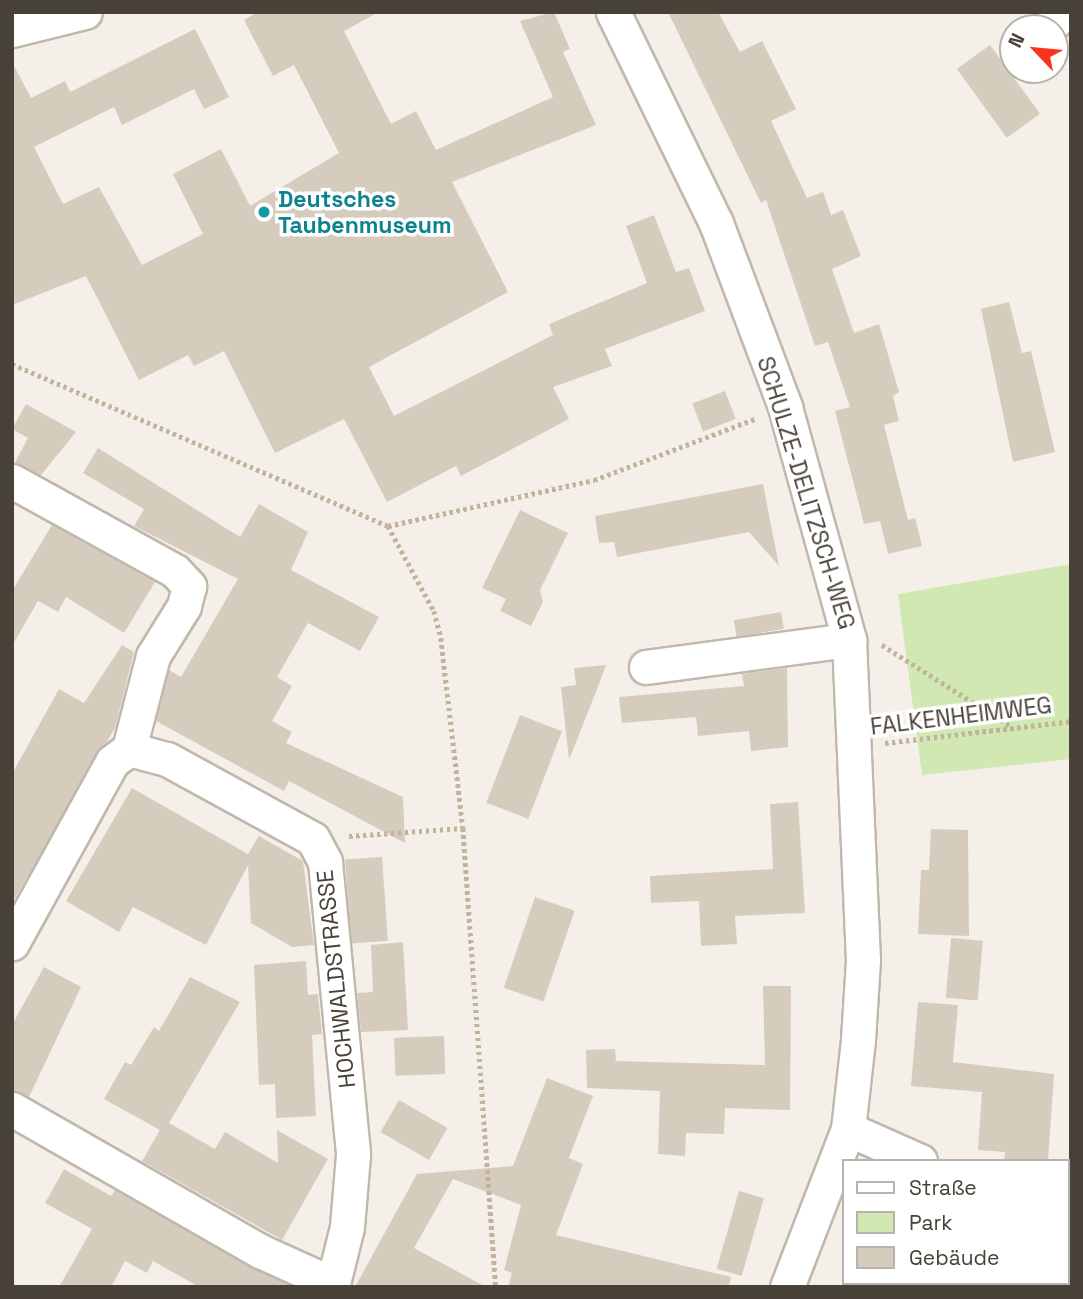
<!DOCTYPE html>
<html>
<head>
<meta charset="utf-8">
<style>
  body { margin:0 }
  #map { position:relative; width:1083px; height:1299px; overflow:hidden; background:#f4f0e9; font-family:"Space Grotesk",sans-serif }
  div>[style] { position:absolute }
  .green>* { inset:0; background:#d2e8b2 }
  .building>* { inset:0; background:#d6ccbe; transform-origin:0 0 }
  .path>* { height:4.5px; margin-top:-2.25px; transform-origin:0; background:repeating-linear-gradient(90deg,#c1b39c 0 3.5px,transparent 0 7px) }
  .roads { filter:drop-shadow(2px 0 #c0b8ab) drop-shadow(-2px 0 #c0b8ab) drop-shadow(0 2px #c0b8ab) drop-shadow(0 -2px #c0b8ab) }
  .minor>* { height:33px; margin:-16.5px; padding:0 16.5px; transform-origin:16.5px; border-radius:16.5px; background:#fff }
  .dots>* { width:19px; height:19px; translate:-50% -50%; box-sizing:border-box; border:4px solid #fff; border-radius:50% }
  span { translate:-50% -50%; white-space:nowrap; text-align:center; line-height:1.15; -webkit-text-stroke:7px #fff; paint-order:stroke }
  .culture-label { font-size:23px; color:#0d838f; font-weight:700 }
  .left { translate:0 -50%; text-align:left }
  .street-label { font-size:23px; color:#484137 }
  .frame { position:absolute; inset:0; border:14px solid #484137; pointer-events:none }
  .legend { position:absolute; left:842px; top:1159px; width:228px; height:126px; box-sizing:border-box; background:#fff; border:2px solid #b6b3af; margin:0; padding:9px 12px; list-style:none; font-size:21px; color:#484137 }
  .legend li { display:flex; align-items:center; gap:14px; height:35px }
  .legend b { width:35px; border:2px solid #b6b3af }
  .north { position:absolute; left:999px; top:14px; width:70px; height:70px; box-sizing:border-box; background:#fff; border:2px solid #b6b3af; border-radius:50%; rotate:296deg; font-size:19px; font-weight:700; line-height:28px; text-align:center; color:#484137 }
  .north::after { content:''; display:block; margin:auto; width:24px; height:32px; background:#f8351c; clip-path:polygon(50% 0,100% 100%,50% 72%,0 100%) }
</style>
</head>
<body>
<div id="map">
  <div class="green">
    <div style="clip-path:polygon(1071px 564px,1071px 759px,922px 775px,898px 594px)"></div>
  </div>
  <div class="building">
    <div style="clip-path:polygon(258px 12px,379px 12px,344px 31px,391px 124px,416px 111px,436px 150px,553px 97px,520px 21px,554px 12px,570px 49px,563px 52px,596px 125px,452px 182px,508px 292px,369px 367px,394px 416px,553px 335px,549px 324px,647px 283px,626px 226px,654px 215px,676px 272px,689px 268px,705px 311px,605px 349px,612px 366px,553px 387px,569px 419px,461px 476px,456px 466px,387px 502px,344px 419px,275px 453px,224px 351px,194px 366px,188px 355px,139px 380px,86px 276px,12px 305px,12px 62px,31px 98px,65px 81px,70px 92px,195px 29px,229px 97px,204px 109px,194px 89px,122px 125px,114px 107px,34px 147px,63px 204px,99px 187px,142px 265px,203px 234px,173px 174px,221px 149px,250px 206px,339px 153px,294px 65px,273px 76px,244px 20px)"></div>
    <div style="clip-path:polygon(668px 12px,718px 12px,740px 52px,762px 41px,796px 109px,771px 121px,807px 198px,823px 192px,831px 215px,843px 210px,861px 256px,832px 269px,854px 333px,879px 324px,899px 392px,893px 396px,899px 421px,884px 425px,908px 520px,915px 518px,922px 546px,888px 554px,880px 521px,864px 524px,835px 411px,850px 407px,828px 342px,815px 346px,766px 200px,761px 203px)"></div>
    <div style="left:990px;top:45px;width:85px;height:41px;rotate:54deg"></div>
    <div style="clip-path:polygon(1009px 302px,1022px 353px,1031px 351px,1055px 452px,1013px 462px,981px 309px)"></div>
    <div style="left:725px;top:391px;width:30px;height:35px;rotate:69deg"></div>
    <div style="clip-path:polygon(26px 404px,76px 432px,41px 475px,15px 462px,28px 438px,12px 429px)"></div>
    <div style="clip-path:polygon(98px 448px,240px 537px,259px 504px,308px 532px,291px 570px,379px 617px,360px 651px,308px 623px,277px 677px,292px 686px,272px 721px,292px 732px,286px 743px,403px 797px,405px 843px,289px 781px,284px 791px,156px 721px,169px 670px,181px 677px,238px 579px,134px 526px,144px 509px,83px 473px)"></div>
    <div style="clip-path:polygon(763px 484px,779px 566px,749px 532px,617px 557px,614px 542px,599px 543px,595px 516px)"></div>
    <div style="clip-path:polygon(520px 510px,568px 533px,540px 590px,543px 602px,531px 626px,500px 611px,506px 599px,482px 588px)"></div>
    <div style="clip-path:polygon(52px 525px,155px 582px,124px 633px,66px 597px,58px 612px,38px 601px,12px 646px,12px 591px)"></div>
    <div style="left:781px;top:612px;width:17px;height:48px;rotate:80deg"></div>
    <div style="clip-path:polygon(122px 645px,134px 652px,115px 728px,12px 903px,12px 774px,59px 689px,84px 703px)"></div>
    <div style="clip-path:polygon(606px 665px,599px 684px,569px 760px,561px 687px,576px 685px,574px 668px)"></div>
    <div style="clip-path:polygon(787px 668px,788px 747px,751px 751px,749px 731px,698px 736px,696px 717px,622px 723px,619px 697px,744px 686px,742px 674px)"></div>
    <div style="left:520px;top:715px;width:45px;height:94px;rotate:21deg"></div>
    <div style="clip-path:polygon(132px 788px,248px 854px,259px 836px,303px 861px,314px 945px,292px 947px,251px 923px,248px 865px,206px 945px,133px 907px,119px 932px,66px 901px)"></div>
    <div style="clip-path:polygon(798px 802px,805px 913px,735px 916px,737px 944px,701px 946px,699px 901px,651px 903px,650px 876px,773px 869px,770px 804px)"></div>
    <div style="clip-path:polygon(931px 829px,968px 830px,969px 936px,918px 934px,921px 870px,929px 870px)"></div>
    <div style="left:382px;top:857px;width:84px;height:37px;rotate:86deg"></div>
    <div style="left:535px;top:897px;width:42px;height:96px;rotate:19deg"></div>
    <div style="left:951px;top:938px;width:32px;height:60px;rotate:5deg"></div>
    <div style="clip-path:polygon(403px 942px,408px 1030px,361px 1032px,357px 993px,373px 992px,371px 945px)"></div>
    <div style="clip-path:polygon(306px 961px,308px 995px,318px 994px,322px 1034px,312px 1035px,316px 1116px,276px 1118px,275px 1084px,259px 1085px,254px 965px)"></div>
    <div style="clip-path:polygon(44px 967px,81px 987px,29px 1097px,12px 1090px,12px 1025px)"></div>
    <div style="clip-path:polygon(190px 977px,240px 1002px,169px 1123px,215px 1149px,225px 1132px,278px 1163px,277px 1130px,328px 1159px,282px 1240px,142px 1161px,160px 1130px,104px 1099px,125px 1062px,131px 1065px,154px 1027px,159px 1031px)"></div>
    <div style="clip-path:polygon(763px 986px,791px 986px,790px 1110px,725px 1108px,724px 1134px,686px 1133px,685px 1156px,658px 1154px,660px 1091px,587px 1088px,586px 1050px,615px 1049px,616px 1061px,765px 1065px)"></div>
    <div style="clip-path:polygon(918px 1002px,958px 1005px,953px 1062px,1054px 1074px,1048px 1161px,1004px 1161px,1005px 1152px,978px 1150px,982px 1092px,911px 1086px)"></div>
    <div style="left:444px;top:1036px;width:38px;height:50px;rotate:88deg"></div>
    <div style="clip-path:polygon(547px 1078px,593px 1096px,569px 1158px,583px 1164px,556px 1235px,731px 1277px,729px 1287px,508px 1287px,512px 1273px,504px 1270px,521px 1205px,453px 1179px,414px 1248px,486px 1287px,355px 1287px,417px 1174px,513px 1166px)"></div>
    <div style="left:399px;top:1100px;width:56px;height:37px;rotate:30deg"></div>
    <div style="clip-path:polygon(64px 1169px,111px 1196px,115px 1190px,292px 1287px,199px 1287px,153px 1261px,147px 1273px,125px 1261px,111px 1287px,59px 1287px,92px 1229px,45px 1203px)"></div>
    <div style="left:739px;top:1191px;width:26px;height:81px;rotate:16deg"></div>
  </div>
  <div class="path">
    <div style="left:12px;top:364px;width:409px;rotate:23.3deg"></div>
    <div style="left:388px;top:526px;width:211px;rotate:-12.6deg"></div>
    <div style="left:594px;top:480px;width:172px;rotate:-20.8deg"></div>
    <div style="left:388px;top:526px;width:97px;rotate:61.6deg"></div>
    <div style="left:434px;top:611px;width:28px;rotate:75deg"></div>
    <div style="left:441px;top:638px;width:191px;rotate:83.4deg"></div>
    <div style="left:463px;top:828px;width:460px;rotate:85.9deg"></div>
    <div style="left:882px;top:645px;width:151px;rotate:32.3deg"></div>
    <div style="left:885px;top:743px;width:187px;rotate:-6.7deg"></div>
    <div style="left:349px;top:836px;width:114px;rotate:-4deg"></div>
  </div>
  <div class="roads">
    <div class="minor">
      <div style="left:613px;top:12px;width:235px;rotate:64deg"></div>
      <div style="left:716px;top:223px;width:197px;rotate:69.4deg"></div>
      <div style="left:785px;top:407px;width:242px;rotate:74.6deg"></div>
      <div style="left:849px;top:640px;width:320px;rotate:87.5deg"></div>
      <div style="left:863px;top:960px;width:80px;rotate:93.6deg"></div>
      <div style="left:858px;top:1040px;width:90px;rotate:96.4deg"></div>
      <div style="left:848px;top:1129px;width:169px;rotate:111.1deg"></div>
      <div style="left:1047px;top:28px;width:25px;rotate:-40deg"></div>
      <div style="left:12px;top:30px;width:75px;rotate:-13.9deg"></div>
      <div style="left:12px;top:481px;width:186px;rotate:28.9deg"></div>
      <div style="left:175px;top:571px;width:21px;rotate:47deg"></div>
      <div style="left:189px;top:586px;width:21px;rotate:104deg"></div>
      <div style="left:184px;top:606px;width:59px;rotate:121.8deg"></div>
      <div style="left:153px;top:656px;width:96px;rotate:104.5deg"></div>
      <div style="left:129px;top:749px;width:21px;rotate:143deg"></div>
      <div style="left:112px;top:762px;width:207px;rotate:118.9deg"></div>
      <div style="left:646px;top:667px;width:205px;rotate:-7.6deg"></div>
      <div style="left:129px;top:749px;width:39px;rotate:15deg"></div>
      <div style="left:167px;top:759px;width:166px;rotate:28.7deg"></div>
      <div style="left:313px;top:839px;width:26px;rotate:62deg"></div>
      <div style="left:325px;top:862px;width:294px;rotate:84.5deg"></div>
      <div style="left:353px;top:1155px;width:72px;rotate:94.8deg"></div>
      <div style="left:347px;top:1227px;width:62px;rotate:104deg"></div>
      <div style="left:12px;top:1109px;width:286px;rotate:29.8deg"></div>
      <div style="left:260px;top:1251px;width:80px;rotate:24.3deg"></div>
      <div style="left:848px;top:1129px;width:79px;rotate:24deg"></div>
      <div style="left:1067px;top:1246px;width:4px;rotate:27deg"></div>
    </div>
  </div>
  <div class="dots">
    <div style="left:264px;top:212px;background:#0f9aa8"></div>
  </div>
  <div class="culture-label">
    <span class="left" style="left:278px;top:212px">Deutsches<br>Taubenmuseum</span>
  </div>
  <div class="street-label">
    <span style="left:806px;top:493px;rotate:73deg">SCHULZE-DELITZSCH-WEG</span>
    <span style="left:961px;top:716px;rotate:-7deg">FALKENHEIMWEG</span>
    <span style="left:336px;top:979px;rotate:-96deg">HOCHWALDSTRASSE</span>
  </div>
  <div class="frame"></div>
  <ul class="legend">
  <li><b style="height:9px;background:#fff"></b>Straße</li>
  <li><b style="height:19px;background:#d2e8b2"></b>Park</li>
  <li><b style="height:19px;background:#d6ccbe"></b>Gebäude</li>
  </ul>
  <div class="north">N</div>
</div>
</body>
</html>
